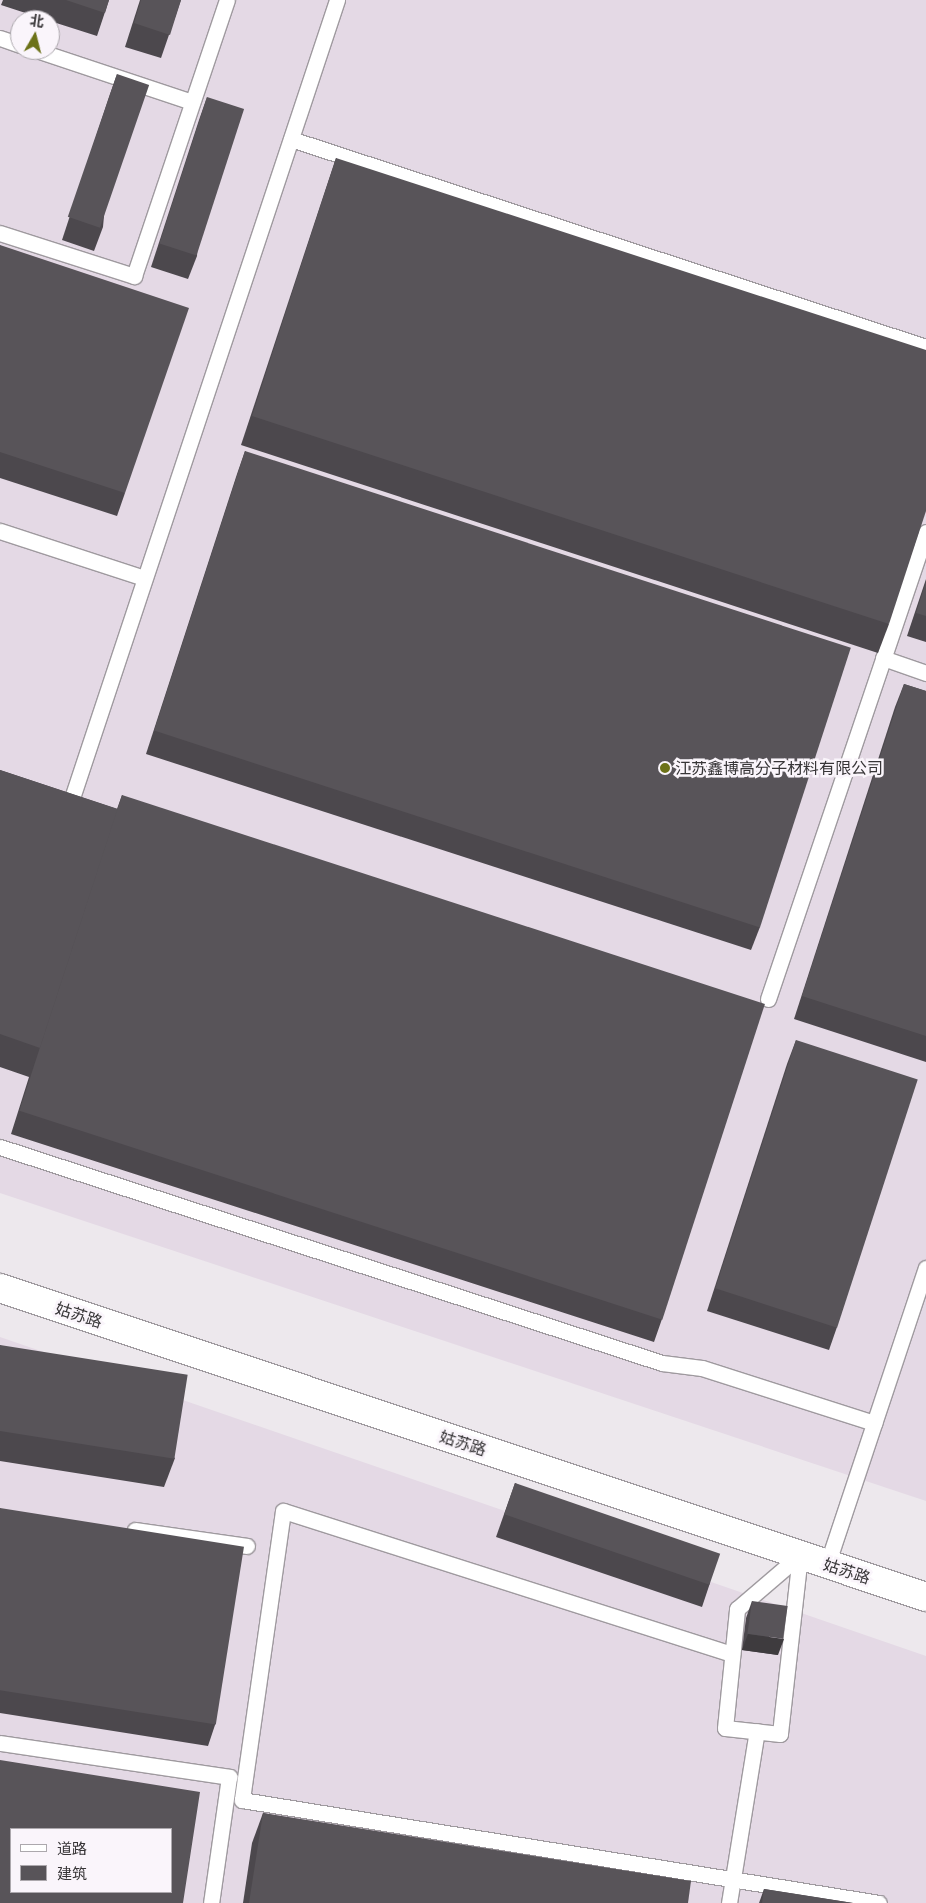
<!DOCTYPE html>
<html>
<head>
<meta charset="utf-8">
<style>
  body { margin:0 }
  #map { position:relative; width:926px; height:1903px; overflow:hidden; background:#ede8ed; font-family:"Asap Condensed","Noto Sans SC",sans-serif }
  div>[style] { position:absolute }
  .built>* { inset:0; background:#e4d9e5 }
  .roads { filter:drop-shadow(1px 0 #9f9a9f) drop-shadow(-1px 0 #9f9a9f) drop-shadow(0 1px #9f9a9f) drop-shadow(0 -1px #9f9a9f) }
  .service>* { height:15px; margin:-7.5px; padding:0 7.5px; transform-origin:7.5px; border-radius:7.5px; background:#fff }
  .tertiary>* { height:28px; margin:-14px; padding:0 14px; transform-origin:14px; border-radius:14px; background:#fff }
  .wall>* { inset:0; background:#4c484d }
  .shaded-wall>* { inset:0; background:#3e3b3e }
  .building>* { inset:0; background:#585459; transform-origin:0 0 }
  .dots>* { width:14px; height:14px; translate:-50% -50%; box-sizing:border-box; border:2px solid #faf5fb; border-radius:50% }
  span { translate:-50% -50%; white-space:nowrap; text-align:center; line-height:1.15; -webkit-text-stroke:5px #faf5fb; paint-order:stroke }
  .poi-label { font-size:16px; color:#373537 }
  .left { translate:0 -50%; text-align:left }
  .street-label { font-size:16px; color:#373537 }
  .legend { position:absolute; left:10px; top:1828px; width:162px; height:65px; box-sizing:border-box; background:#faf5fb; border:1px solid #aca8ad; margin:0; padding:6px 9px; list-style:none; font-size:15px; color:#373537 }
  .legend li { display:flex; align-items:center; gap:10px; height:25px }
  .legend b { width:25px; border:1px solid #aca8ad }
  .north { position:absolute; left:10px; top:10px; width:50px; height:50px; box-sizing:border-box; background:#faf5fb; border:1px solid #aca8ad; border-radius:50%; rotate:8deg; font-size:14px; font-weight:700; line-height:20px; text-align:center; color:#373537 }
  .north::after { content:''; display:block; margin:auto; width:18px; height:22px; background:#6c7218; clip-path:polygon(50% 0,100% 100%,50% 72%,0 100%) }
</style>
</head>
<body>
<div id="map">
  <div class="built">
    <div style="clip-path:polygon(evenodd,0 0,926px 0,926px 1501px,0 1193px,0 0,20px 20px,50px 20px,50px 50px,20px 50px,20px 20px)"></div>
    <div style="clip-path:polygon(evenodd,0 1337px,926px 1656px,926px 1903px,0 1903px,0 1337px,11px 1829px,171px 1829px,171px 1892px,11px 1892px,11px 1829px)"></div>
  </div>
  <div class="roads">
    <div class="service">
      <div style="left:0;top:38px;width:21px;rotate:19deg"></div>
      <div style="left:36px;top:50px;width:164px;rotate:18.4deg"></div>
      <div style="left:291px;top:139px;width:668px;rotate:18.14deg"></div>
      <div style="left:0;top:233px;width:141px;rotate:17.8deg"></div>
      <div style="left:134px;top:276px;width:291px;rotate:-71.4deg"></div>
      <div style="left:0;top:531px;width:151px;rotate:18.1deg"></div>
      <div style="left:883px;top:658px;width:46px;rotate:19.2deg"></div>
      <div style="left:61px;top:805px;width:11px;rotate:-22deg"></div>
      <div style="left:71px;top:801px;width:844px;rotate:-71.63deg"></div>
      <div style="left:768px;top:999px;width:493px;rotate:-71.3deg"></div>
      <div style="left:0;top:1147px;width:696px;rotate:18.07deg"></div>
      <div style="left:662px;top:1363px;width:40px;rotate:7.1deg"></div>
      <div style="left:702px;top:1368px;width:181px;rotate:17.7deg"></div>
      <div style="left:135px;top:1530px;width:113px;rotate:8.1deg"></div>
      <div style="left:800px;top:1555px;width:180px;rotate:96.4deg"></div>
      <div style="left:780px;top:1734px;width:55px;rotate:-173.8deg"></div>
      <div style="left:725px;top:1728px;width:120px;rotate:-84.2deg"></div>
      <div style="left:737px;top:1609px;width:83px;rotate:-40.6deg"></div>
      <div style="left:827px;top:1565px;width:313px;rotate:-71.6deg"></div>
      <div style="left:732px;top:1654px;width:471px;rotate:-162.3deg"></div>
      <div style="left:283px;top:1511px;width:292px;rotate:98.1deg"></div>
      <div style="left:242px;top:1800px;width:645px;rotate:9.18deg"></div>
      <div style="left:0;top:1743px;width:232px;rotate:8.4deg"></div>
      <div style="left:229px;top:1777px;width:127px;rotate:98.1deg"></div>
      <div style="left:729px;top:1903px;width:174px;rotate:-80.8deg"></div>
    </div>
    <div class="tertiary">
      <div style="left:0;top:1288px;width:976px;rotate:18.45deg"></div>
    </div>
  </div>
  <div class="wall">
    <div style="clip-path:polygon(3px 0,109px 0,97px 36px,50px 21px,50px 20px,47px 20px,1px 5px)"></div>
    <div style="clip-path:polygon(140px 0,181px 0,161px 58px,125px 47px)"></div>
    <div style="clip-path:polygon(117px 74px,103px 227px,94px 251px,62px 240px,109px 97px)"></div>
    <div style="clip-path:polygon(207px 97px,197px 256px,188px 279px,151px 267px,199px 120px)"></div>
    <div style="clip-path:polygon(336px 158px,889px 624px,878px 653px,241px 445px,326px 188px)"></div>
    <div style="clip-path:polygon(0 245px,125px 493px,117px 516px,0 478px)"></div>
    <div style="clip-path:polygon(245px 451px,760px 927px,751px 950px,146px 754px,237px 474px)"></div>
    <div style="clip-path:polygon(926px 579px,926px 642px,907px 636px)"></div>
    <div style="clip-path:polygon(904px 684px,926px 691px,926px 1062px,794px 1019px,895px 707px)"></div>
    <div style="clip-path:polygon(0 770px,117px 809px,122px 795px,662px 1319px,654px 1342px,11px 1134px,29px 1077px,0 1067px)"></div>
    <div style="clip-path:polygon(796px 1040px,837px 1327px,829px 1350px,707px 1311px,787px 1064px)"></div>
    <div style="clip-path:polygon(0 1345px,175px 1458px,164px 1487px,0 1461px)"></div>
    <div style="clip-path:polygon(515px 1483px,710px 1583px,702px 1607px,496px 1537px)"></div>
    <div style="clip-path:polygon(0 1508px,216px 1722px,208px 1746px,0 1713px)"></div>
    <div style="clip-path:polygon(752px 1601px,778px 1655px,742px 1650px,746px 1618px)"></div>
    <div style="clip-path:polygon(263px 1813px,688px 1903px,243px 1903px,252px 1843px)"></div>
    <div style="clip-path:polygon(764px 1889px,853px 1903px,759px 1903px)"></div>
  </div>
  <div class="shaded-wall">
    <div style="clip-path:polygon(748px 1634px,784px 1639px,778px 1655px,742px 1650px)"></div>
  </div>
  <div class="building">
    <div style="clip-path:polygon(66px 0,109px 0,105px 13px)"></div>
    <div style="clip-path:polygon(141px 0,181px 0,170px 35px,134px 23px)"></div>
    <div style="left:117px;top:74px;width:34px;height:151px;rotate:19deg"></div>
    <div style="left:207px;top:97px;width:39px;height:154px;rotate:18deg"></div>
    <div style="clip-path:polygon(336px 158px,926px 350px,926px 511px,889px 624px,252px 416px)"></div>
    <div style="clip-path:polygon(0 245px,189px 308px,125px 493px,0 452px)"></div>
    <div style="left:245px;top:451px;width:637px;height:294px;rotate:18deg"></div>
    <div style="clip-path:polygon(926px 582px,926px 616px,916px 613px)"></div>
    <div style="clip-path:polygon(904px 684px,926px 691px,926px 1036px,802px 996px)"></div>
    <div style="clip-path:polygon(0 770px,118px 809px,40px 1048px,0 1034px)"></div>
    <div style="left:122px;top:795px;width:676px;height:332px;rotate:18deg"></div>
    <div style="left:796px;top:1040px;width:128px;height:261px;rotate:18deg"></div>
    <div style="left:0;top:1345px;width:190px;height:85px;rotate:9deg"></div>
    <div style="left:515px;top:1483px;width:217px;height:33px;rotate:19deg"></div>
    <div style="left:0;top:1508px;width:247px;height:180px;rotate:9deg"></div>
    <div style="left:752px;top:1601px;width:36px;height:33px;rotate:8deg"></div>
    <div style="clip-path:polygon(evenodd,0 1760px,200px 1792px,183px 1903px,0 1903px,0 1760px,11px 1829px,171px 1829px,171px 1892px,11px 1892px,11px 1829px)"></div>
    <div style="clip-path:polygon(263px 1813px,691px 1881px,688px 1903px,249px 1903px)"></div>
    <div style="clip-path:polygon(764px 1889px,853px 1903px,762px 1903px)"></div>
  </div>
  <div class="dots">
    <div style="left:665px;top:768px;background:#6c7218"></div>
  </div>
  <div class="poi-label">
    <span class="left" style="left:675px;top:768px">江苏鑫博高分子材料有限公司</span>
  </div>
  <div class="street-label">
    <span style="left:79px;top:1315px;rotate:18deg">姑苏路</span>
    <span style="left:463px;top:1443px;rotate:18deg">姑苏路</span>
    <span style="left:847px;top:1571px;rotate:18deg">姑苏路</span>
  </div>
  <ul class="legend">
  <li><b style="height:6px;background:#fff"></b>道路</li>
  <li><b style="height:14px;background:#585459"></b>建筑</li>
  </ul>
  <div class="north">北</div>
</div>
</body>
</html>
